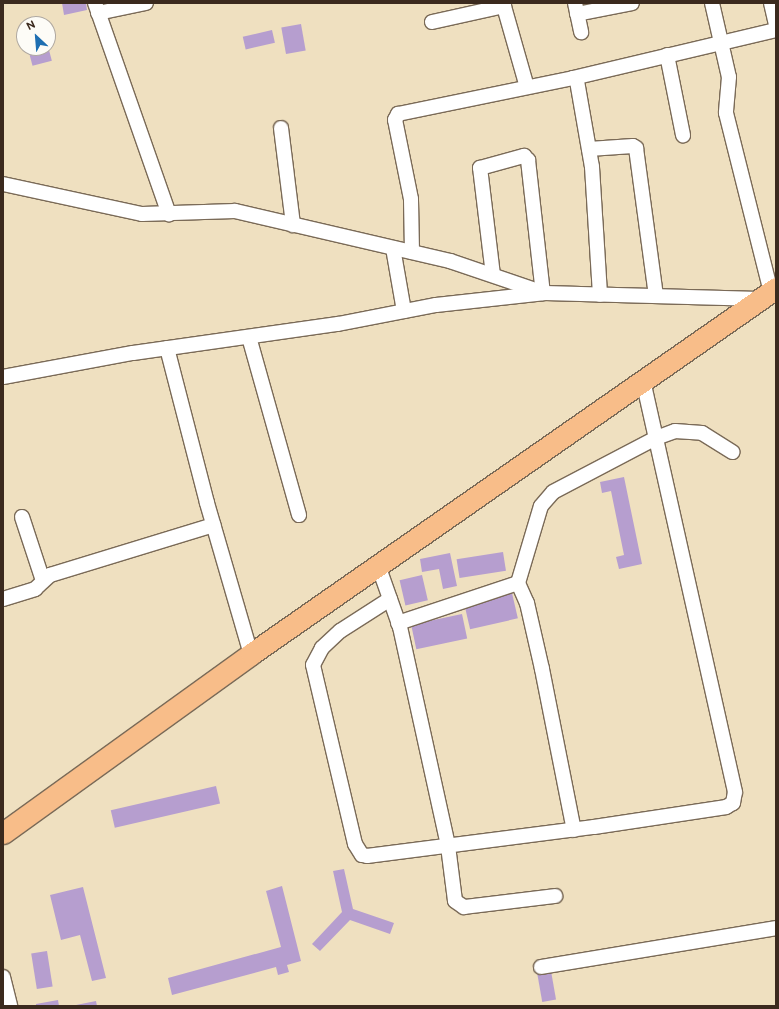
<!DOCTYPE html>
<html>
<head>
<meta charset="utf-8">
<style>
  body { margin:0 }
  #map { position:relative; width:779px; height:1009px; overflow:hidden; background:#efe0c0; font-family:"Balsamiq Sans",sans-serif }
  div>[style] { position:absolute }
  .building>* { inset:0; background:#b69ecf; transform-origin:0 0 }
  .roads { filter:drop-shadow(1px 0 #7a6a57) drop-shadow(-1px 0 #7a6a57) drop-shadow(0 1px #7a6a57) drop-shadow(0 -1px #7a6a57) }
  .minor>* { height:14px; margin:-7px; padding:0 7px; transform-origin:7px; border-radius:7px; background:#fff }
  .highway>* { height:21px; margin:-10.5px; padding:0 10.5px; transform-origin:10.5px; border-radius:10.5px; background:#f8bd89 }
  span { translate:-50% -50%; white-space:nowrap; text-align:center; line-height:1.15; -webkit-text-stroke:3.5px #fdfcf7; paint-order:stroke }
  .frame { position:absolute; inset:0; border:4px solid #3b2a1e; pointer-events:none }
  .north { position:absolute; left:16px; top:16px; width:40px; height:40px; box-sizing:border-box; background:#fdfcf7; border:1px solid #afa8a0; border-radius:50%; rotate:334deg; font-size:11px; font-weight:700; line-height:16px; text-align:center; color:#3b2a1e }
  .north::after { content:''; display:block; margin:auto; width:14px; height:18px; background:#1f6fb2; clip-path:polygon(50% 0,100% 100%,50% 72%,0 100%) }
</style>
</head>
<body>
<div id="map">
  <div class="building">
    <div style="clip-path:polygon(62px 3px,86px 3px,87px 10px,64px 15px)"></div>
    <div style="clip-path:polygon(48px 24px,52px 39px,48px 40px)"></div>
    <div style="left:301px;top:24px;width:27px;height:20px;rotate:80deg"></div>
    <div style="left:272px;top:30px;width:13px;height:30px;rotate:77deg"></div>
    <div style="left:49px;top:50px;width:11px;height:20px;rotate:75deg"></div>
    <div style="clip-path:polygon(624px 477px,642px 564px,619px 569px,616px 557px,624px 555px,611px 491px,602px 493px,600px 482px)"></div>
    <div style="left:503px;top:552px;width:19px;height:47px;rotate:81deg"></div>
    <div style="clip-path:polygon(450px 553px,457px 586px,443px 589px,439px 569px,422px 572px,420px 559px)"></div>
    <div style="left:422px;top:575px;width:26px;height:23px;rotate:77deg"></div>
    <div style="left:512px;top:593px;width:26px;height:49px;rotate:77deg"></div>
    <div style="left:462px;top:614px;width:25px;height:52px;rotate:78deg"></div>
    <div style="left:216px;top:786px;width:18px;height:108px;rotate:77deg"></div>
    <div style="clip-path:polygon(344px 869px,353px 909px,394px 923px,390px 934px,350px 920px,320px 951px,312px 944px,342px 912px,333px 871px)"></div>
    <div style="clip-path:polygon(282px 886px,301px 961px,287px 965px,289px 972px,278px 975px,276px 967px,172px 995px,168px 978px,281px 947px,266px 891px)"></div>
    <div style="clip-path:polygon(83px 887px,106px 978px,92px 981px,80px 935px,61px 940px,50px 895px)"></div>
    <div style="left:47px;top:951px;width:36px;height:16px;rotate:81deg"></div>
    <div style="left:551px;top:971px;width:29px;height:14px;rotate:80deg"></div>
    <div style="clip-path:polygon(58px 1000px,59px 1006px,36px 1006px,36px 1004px)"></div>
    <div style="clip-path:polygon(96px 1001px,97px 1006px,76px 1006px,76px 1005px)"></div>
  </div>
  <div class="roads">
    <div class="minor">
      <div style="left:95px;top:3px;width:224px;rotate:70.7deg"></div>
      <div style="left:503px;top:3px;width:87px;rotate:74.1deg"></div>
      <div style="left:575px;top:3px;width:30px;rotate:78deg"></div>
      <div style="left:712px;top:3px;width:76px;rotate:77.1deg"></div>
      <div style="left:729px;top:77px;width:36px;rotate:95deg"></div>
      <div style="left:726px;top:113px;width:185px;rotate:75.9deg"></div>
      <div style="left:771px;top:3px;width:22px;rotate:77deg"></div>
      <div style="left:98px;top:13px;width:49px;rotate:-11.8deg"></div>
      <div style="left:577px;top:14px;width:56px;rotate:-11.3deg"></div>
      <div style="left:432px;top:22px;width:74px;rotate:-12.5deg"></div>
      <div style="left:667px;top:55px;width:82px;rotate:78.7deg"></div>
      <div style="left:573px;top:78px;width:209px;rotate:-13.3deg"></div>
      <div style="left:281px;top:128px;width:98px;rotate:82.9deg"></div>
      <div style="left:589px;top:149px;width:44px;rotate:-3.9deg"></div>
      <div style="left:633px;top:146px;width:4px;rotate:34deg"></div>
      <div style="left:636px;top:148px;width:149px;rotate:82.3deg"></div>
      <div style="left:3px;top:184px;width:142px;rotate:12.2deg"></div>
      <div style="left:142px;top:214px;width:93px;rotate:-1.8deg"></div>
      <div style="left:235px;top:211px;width:221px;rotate:13.1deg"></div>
      <div style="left:450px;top:261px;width:96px;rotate:18.8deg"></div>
      <div style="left:393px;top:248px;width:64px;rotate:80.1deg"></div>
      <div style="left:412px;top:252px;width:53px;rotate:-91.1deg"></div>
      <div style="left:411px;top:199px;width:81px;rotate:-101.4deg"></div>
      <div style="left:395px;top:120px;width:7px;rotate:-63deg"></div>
      <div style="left:398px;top:114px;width:179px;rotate:-11.6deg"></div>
      <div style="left:573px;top:78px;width:5px;rotate:37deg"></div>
      <div style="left:577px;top:81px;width:87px;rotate:80.1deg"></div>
      <div style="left:592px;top:167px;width:128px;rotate:86.4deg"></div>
      <div style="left:493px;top:275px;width:108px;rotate:-96.9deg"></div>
      <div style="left:480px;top:168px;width:46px;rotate:-15.3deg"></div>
      <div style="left:524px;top:156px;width:6px;rotate:45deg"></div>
      <div style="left:528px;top:160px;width:134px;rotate:83.6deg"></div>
      <div style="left:249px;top:337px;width:185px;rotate:74.3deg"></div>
      <div style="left:167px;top:348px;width:160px;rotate:75.5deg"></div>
      <div style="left:207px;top:503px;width:157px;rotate:73.8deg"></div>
      <div style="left:3px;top:377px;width:132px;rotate:-10.5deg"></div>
      <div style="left:133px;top:353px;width:207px;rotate:-8.1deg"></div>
      <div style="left:338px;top:324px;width:100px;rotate:-11deg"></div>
      <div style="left:436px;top:305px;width:110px;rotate:-6.3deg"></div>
      <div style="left:545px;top:293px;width:215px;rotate:1.6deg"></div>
      <div style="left:22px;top:517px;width:67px;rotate:71.8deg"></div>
      <div style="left:378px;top:565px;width:66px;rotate:70.5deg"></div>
      <div style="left:400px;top:627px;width:224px;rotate:77.6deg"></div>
      <div style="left:448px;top:846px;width:55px;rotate:82.7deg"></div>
      <div style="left:455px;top:901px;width:11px;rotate:34deg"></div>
      <div style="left:464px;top:907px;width:92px;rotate:-6.9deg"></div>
      <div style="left:518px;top:583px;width:80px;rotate:-73.4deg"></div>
      <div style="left:541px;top:506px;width:18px;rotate:-49deg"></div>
      <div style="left:553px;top:492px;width:116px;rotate:-27.7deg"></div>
      <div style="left:656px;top:438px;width:20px;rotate:-20deg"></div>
      <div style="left:675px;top:431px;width:27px;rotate:4deg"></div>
      <div style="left:702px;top:433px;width:36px;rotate:32deg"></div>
      <div style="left:3px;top:599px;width:34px;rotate:-17deg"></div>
      <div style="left:35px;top:589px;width:21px;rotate:-43deg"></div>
      <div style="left:50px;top:575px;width:171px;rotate:-17deg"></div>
      <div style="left:390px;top:599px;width:59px;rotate:147.4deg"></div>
      <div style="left:340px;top:631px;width:25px;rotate:137deg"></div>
      <div style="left:322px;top:648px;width:19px;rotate:118deg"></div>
      <div style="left:313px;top:665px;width:184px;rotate:76.8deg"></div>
      <div style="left:355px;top:844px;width:13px;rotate:58deg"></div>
      <div style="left:362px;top:855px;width:5px;rotate:11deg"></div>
      <div style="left:367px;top:856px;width:229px;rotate:-7.3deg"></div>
      <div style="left:594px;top:827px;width:134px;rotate:-8.6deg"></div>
      <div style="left:726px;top:807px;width:8px;rotate:-30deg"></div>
      <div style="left:733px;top:803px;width:11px;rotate:-80deg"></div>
      <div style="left:735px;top:792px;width:423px;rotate:-102.6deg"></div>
      <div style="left:398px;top:623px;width:126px;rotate:-18.4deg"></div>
      <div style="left:518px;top:583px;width:22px;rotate:66deg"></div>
      <div style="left:527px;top:603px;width:68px;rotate:77.2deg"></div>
      <div style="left:542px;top:669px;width:164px;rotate:78.8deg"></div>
      <div style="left:541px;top:967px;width:238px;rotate:-9.4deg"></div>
      <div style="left:3px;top:977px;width:30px;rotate:76deg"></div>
    </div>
    <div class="highway">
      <div style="left:3px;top:833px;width:306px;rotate:-35.8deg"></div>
      <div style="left:251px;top:654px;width:640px;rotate:-34.88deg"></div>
    </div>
  </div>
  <div class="frame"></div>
  <div class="north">N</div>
</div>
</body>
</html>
